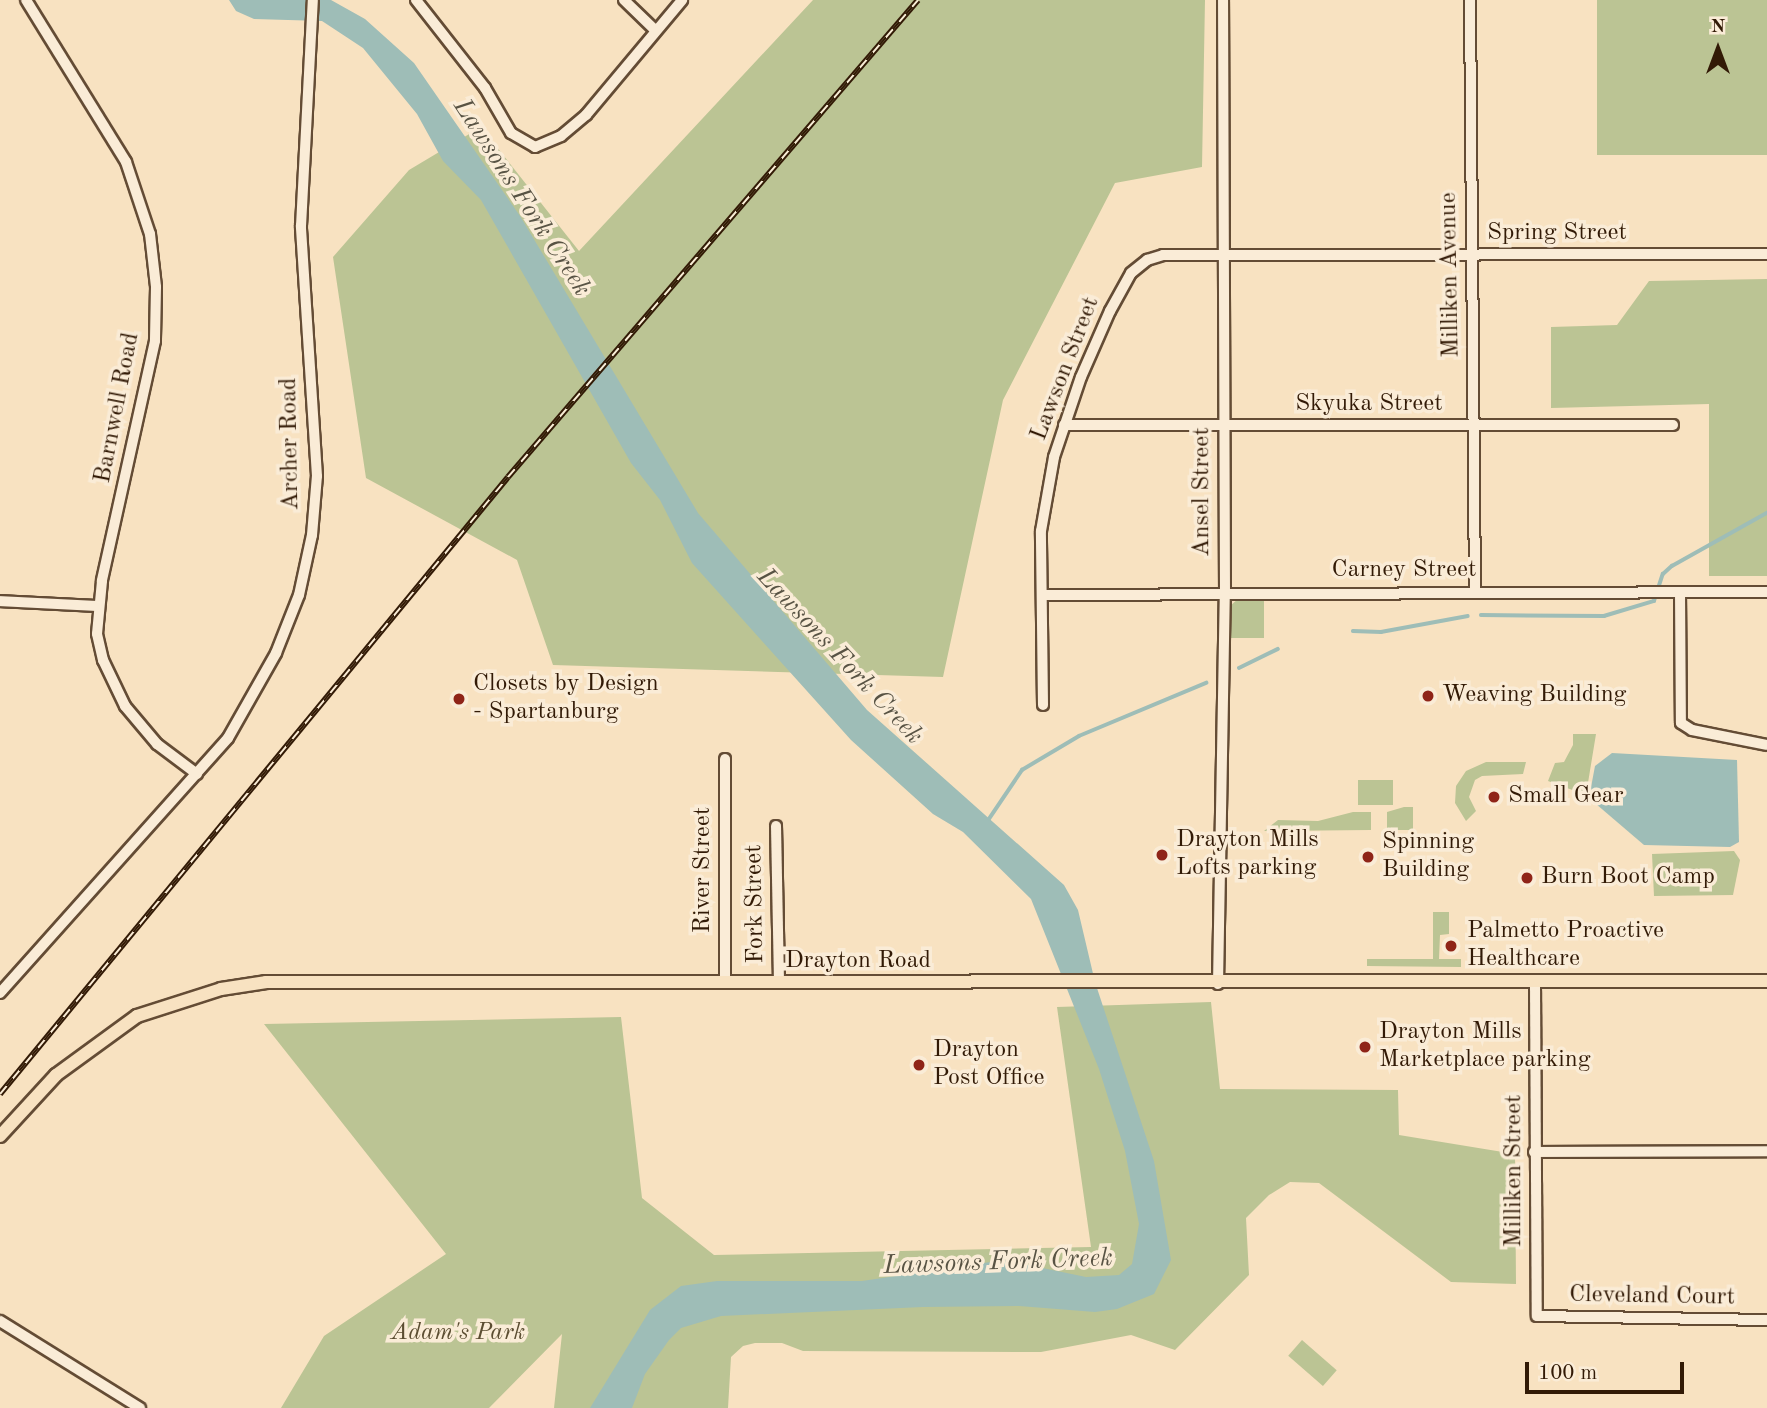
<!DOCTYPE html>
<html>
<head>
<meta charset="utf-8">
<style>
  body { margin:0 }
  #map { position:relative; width:1767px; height:1408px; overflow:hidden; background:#f8e2c1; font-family:"Old Standard TT",serif }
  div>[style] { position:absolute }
  .green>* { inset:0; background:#bbc494; transform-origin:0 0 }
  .water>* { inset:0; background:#9ebdb7 }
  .stream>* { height:3.5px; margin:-1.75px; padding:0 1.75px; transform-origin:1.75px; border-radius:1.75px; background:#9ebdb7 }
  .roads { filter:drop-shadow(2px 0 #644c35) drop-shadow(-2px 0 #644c35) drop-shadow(0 2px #644c35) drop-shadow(0 -2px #644c35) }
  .minor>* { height:10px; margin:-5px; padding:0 5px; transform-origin:5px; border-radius:5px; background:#faecd7 }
  .major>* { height:12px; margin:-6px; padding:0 6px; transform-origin:6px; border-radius:6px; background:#f8e2c1 }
  .rail>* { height:6px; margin-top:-3px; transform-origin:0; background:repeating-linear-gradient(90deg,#faecd7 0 10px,#321a06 0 20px); box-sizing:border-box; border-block:2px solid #321a06 }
  .dots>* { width:19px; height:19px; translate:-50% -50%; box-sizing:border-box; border:4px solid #faecd7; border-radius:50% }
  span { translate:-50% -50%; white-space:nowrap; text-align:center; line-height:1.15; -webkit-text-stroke:7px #faecd7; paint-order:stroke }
  .street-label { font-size:24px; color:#321a06 }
  .poi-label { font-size:24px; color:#321a06 }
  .left { translate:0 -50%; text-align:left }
  .park-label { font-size:24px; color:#5b4d31; font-style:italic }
  .water-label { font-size:26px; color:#585344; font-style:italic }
  .north { position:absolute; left:1683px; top:14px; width:70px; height:70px; -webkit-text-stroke:5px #faecd7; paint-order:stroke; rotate:0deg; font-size:19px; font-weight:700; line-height:28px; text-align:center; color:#321a06 }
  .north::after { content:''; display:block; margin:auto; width:24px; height:32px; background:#321a06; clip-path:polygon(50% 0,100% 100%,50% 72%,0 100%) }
  .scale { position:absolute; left:1525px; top:1362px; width:159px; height:32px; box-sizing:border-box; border:4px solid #321a06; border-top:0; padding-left:9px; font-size:21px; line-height:24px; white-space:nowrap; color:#321a06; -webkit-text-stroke:5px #faecd7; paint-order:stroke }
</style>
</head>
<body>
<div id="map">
  <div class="green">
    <div style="clip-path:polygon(813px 0,1205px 0,1202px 167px,1115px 183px,1003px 400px,943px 677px,553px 665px,517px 560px,366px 478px,333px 257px,409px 170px,481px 127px,579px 251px)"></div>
    <div style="left:1597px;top:0;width:170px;height:155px"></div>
    <div style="clip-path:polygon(1767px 279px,1767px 576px,1709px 576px,1709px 404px,1551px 408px,1551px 327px,1617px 325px,1649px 281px)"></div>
    <div style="clip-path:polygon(1238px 599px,1264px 599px,1264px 638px,1230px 638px,1230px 606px)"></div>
    <div style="clip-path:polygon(1573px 734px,1596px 734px,1586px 795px,1548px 781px,1555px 763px,1564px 762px,1573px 745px)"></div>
    <div style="clip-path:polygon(1486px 762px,1526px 762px,1523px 774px,1482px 776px,1475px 780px,1469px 797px,1476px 811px,1466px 821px,1455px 803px,1456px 786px,1466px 771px)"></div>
    <div style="left:1358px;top:780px;width:35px;height:25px"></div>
    <div style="clip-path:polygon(1404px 807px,1413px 807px,1413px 830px,1387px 830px,1387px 812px)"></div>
    <div style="clip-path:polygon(1353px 812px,1371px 812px,1371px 830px,1264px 831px,1278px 820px,1318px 821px)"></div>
    <div style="clip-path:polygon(1734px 851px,1740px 860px,1733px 895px,1654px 896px,1652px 854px)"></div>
    <div style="clip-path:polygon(1433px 912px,1449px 912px,1449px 934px,1440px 935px,1439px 959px,1461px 959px,1461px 967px,1367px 966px,1367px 959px,1433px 959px)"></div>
    <div style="clip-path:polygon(1211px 1002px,1220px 1089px,1398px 1090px,1399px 1135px,1515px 1154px,1516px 1284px,1451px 1282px,1319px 1183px,1290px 1182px,1269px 1195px,1246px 1218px,1249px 1275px,1175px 1350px,1131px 1335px,1041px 1352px,803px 1351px,782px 1343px,755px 1343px,743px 1346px,731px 1357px,728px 1408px,554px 1408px,562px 1334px,489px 1408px,281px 1408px,324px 1336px,446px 1254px,264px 1024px,621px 1017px,642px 1198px,714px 1255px,1091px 1247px,1057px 1007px)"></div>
    <div style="left:1302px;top:1340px;width:46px;height:21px;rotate:41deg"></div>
  </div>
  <div class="water">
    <div style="clip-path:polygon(229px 0,331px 0,365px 19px,414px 63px,520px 216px,698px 513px,867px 710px,1064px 885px,1078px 910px,1095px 982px,1154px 1161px,1171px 1260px,1154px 1294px,1117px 1309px,1095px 1312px,1019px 1306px,923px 1307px,721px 1316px,681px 1328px,669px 1340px,645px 1374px,632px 1408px,590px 1408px,650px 1310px,681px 1286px,717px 1281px,862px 1281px,1004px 1260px,1086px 1277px,1119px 1275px,1132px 1264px,1139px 1224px,1125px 1151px,1099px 1069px,1031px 899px,963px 832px,933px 814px,851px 740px,692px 563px,660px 500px,631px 463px,481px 200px,443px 161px,417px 114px,363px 48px,322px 21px,254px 19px,236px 11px)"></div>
    <div style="clip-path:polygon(1612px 753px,1737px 760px,1739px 842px,1730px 847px,1644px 845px,1589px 798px,1595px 766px)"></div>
  </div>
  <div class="stream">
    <div style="left:1481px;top:615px;width:123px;rotate:0.5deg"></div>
    <div style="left:1604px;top:616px;width:52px;rotate:-16.7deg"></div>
    <div style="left:1654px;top:601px;width:28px;rotate:-72deg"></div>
    <div style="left:1663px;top:574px;width:12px;rotate:-42deg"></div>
    <div style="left:1672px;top:566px;width:109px;rotate:-29.2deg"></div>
    <div style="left:1353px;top:631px;width:28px;rotate:2deg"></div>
    <div style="left:1381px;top:632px;width:88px;rotate:-10.4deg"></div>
    <div style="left:1239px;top:668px;width:43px;rotate:-26deg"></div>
    <div style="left:989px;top:819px;width:59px;rotate:-56deg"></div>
    <div style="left:1022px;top:770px;width:66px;rotate:-30.8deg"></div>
    <div style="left:1079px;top:736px;width:138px;rotate:-22.7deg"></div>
  </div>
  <div class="roads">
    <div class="minor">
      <div style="left:26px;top:0;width:190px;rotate:58.3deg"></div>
      <div style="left:126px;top:162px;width:76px;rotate:71.6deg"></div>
      <div style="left:150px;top:234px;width:53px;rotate:83.5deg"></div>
      <div style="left:156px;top:287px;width:54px;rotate:91.1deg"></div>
      <div style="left:155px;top:341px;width:246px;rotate:102.5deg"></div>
      <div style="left:102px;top:581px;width:53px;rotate:95.4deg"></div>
      <div style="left:97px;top:634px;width:27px;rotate:77deg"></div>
      <div style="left:103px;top:660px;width:51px;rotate:64.4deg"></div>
      <div style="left:125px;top:706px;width:50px;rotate:49.9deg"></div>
      <div style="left:157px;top:744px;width:50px;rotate:36.9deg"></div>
      <div style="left:416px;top:0;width:112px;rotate:51.9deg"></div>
      <div style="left:485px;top:88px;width:52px;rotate:60deg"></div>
      <div style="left:511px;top:133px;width:28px;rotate:30deg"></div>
      <div style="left:535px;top:147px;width:28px;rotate:-23deg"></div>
      <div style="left:561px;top:136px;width:33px;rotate:-40deg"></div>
      <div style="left:586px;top:115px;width:150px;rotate:-50.1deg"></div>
      <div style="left:624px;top:0;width:43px;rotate:44.1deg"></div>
      <div style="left:1470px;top:0;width:592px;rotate:89.52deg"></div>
      <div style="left:1064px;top:425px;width:609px"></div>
      <div style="left:1680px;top:592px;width:131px;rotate:89.6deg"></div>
      <div style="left:1681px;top:723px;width:13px;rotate:32deg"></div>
      <div style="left:1692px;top:730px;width:76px;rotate:11.3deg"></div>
      <div style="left:1042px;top:595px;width:725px;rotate:-0.24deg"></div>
      <div style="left:0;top:601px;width:97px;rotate:3deg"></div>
      <div style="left:1043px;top:705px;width:174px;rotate:-90.7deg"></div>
      <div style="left:1041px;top:531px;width:75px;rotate:-80deg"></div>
      <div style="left:1054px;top:457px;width:84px;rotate:-71.4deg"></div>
      <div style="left:1081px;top:377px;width:72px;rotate:-66.3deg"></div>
      <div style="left:1110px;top:311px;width:43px;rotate:-61.1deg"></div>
      <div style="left:1131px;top:273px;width:21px;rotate:-39deg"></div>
      <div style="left:1147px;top:260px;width:17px;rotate:-17deg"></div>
      <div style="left:1163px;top:255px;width:604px;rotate:-0.09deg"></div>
      <div style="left:725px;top:759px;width:223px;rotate:90deg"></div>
      <div style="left:776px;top:826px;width:156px;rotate:88.9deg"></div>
      <div style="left:1218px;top:984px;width:391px;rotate:-89deg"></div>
      <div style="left:1225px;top:593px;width:593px;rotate:-90.19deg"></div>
      <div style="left:1535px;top:984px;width:332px;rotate:89.7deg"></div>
      <div style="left:1537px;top:1316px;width:230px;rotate:1deg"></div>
      <div style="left:0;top:993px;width:342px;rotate:-48.2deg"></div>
      <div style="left:228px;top:738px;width:98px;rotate:-60.5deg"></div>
      <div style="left:276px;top:653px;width:62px;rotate:-68.4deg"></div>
      <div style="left:299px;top:595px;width:61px;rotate:-77.8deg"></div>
      <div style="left:312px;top:535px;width:59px;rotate:-85.2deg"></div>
      <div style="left:317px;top:476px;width:251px;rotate:-93.7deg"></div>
      <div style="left:301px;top:226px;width:226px;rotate:-87deg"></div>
      <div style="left:1534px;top:1152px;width:233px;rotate:-0.2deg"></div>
      <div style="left:0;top:1321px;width:165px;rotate:31.9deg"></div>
    </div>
    <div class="major">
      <div style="left:0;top:1136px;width:83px;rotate:-47.4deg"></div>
      <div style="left:56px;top:1075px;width:100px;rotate:-36.1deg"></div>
      <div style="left:137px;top:1016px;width:88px;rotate:-17.8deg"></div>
      <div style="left:221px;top:989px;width:46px;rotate:-8.8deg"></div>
      <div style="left:266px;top:982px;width:1501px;rotate:-0.04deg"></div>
    </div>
  </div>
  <div class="rail">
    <div style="left:0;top:1094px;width:799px;rotate:-50.53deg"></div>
    <div style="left:508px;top:477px;width:629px;rotate:-49.32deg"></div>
  </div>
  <div class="dots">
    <div style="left:1428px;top:696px;background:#8f2418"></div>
    <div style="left:459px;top:699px;background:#8f2418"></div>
    <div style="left:1494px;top:797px;background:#8f2418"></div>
    <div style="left:1162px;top:855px;background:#8f2418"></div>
    <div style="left:1368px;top:857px;background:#8f2418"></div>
    <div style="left:1527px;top:878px;background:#8f2418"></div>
    <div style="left:1451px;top:946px;background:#8f2418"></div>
    <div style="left:1365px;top:1047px;background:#8f2418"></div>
    <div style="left:919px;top:1065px;background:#8f2418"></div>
  </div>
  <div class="street-label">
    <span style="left:1557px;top:234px">Spring Street</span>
    <span style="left:1451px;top:275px;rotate:-91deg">Milliken Avenue</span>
    <span style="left:1066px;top:369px;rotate:-69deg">Lawson Street</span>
    <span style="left:1369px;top:405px">Skyuka Street</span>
    <span style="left:118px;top:408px;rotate:-79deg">Barnwell Road</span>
    <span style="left:291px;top:444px;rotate:-91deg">Archer Road</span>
    <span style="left:1203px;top:492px;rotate:-90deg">Ansel Street</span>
    <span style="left:1404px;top:571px">Carney Street</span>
    <span style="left:704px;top:870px;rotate:-90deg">River Street</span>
    <span style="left:756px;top:904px;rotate:-91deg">Fork Street</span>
    <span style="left:858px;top:962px">Drayton Road</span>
    <span style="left:1515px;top:1171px;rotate:-90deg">Milliken Street</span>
    <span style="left:1652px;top:1297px;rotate:1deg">Cleveland Court</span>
  </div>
  <div class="poi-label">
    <span class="left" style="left:473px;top:699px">Closets by Design<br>- Spartanburg</span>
    <span class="left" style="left:1442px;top:696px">Weaving Building</span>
    <span class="left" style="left:1508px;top:797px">Small Gear</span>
    <span class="left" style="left:1176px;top:855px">Drayton Mills<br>Lofts parking</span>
    <span class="left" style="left:1382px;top:857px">Spinning<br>Building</span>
    <span class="left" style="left:1541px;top:878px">Burn Boot Camp</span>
    <span class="left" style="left:1467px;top:946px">Palmetto Proactive<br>Healthcare</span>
    <span class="left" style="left:1379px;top:1047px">Drayton Mills<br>Marketplace parking</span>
    <span class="left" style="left:933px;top:1065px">Drayton<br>Post Office</span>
  </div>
  <div class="park-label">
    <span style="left:458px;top:1334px">Adam's Park</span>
  </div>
  <div class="water-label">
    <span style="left:521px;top:198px;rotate:57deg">Lawsons Fork Creek</span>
    <span style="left:839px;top:657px;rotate:47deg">Lawsons Fork Creek</span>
    <span style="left:998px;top:1263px;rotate:-2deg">Lawsons Fork Creek</span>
  </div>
  <div class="north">N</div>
  <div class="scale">100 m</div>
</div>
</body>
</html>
